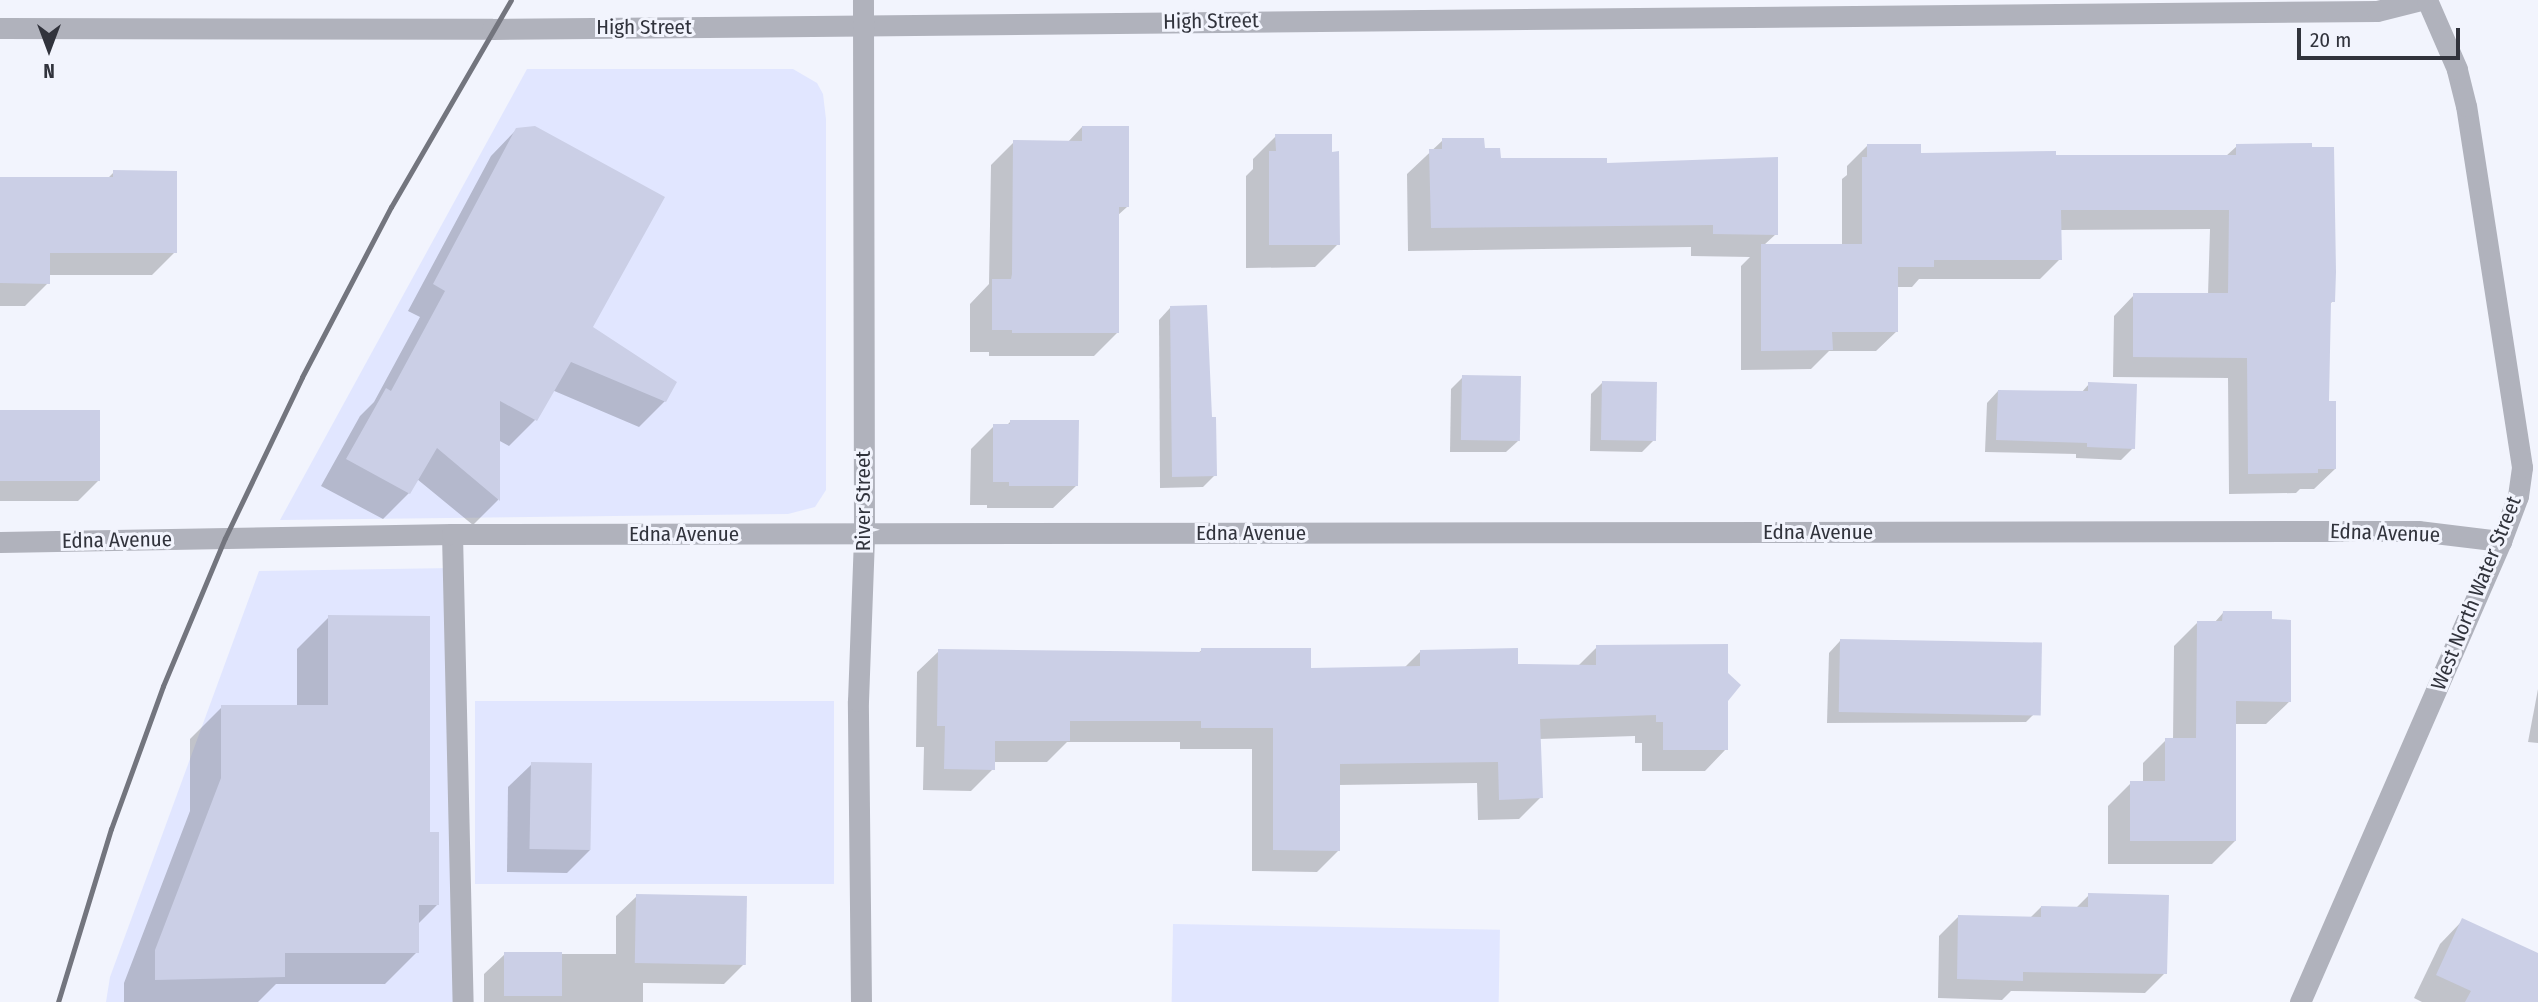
<!DOCTYPE html>
<html>
<head>
<meta charset="utf-8">
<style>
  body { margin:0 }
  #map { position:relative; width:2538px; height:1002px; overflow:hidden; background:#f2f4fd; font-family:"Fira Sans Condensed",sans-serif }
  div>[style] { position:absolute }
  .built>* { inset:0; background:#e1e6ff; transform-origin:0 0 }
  .shadow>* { inset:0; background:#0003 }
  .building>* { inset:0; background:#cbcfe6; transform-origin:0 0 }
  .lane>* { height:21px; margin:-10.5px; padding:0 10.5px; transform-origin:10.5px; border-radius:10.5px; background:#b0b2bc }
  .street>* { height:21px; margin:-10.5px; padding:0 10.5px; transform-origin:10.5px; border-radius:10.5px; background:#b0b2bc }
  .rail>* { height:5px; margin:-2.5px; padding:0 2.5px; transform-origin:2.5px; border-radius:2.5px; background:#73757e }
  span { translate:-50% -50%; white-space:nowrap; text-align:center; line-height:1.15; -webkit-text-stroke:6px #f2f4fd; paint-order:stroke }
  .street-label { font-size:21px; color:#31333c }
  .north { position:absolute; left:14px; top:14px; width:70px; height:70px; -webkit-text-stroke:5px #f2f4fd; paint-order:stroke; rotate:180deg; font-size:19px; font-weight:700; line-height:28px; text-align:center; color:#31333c }
  .north::after { content:''; display:block; margin:auto; width:24px; height:32px; background:#31333c; clip-path:polygon(50% 0,100% 100%,50% 72%,0 100%) }
  .scale { position:absolute; left:2297px; top:28px; width:163px; height:32px; box-sizing:border-box; border:4px solid #31333c; border-top:0; padding-left:9px; font-size:21px; line-height:24px; white-space:nowrap; color:#31333c; -webkit-text-stroke:5px #f2f4fd; paint-order:stroke }
</style>
</head>
<body>
<div id="map">
  <div class="built">
    <div style="clip-path:polygon(527px 69px,793px 69px,817px 83px,823px 94px,826px 119px,826px 490px,815px 507px,788px 514px,280px 520px)"></div>
    <div style="clip-path:polygon(453px 568px,453px 1002px,106px 1002px,110px 977px,259px 571px)"></div>
    <div style="left:834px;top:701px;width:183px;height:359px;rotate:90deg"></div>
    <div style="left:1173px;top:924px;width:327px;height:78px;rotate:1deg"></div>
  </div>
  <div class="shadow">
    <div style="clip-path:polygon(1082px 127px,1127px 207px,1117px 216px,1117px 333px,1094px 356px,989px 356px,989px 352px,970px 352px,970px 304px,989px 284px,991px 165px,1014px 142px,1067px 143px)"></div>
    <div style="clip-path:polygon(517px 129px,591px 328px,665px 401px,639px 427px,552px 390px,535px 420px,509px 446px,498px 440px,498px 500px,473px 525px,417px 479px,409px 493px,383px 519px,321px 486px,360px 416px,374px 402px,420px 317px,408px 311px,491px 156px)"></div>
    <div style="clip-path:polygon(1276px 136px,1338px 244px,1315px 267px,1246px 268px,1246px 176px,1253px 169px,1253px 159px)"></div>
    <div style="clip-path:polygon(1443px 140px,1483px 150px,1499px 160px,1606px 165px,1776px 234px,1764px 245px,1842px 245px,1842px 179px,1847px 175px,1847px 166px,1867px 146px,1919px 155px,2055px 156px,2226px 156px,2237px 146px,2333px 301px,2329px 305px,2327px 403px,2335px 469px,2314px 489px,2300px 489px,2296px 493px,2229px 494px,2228px 378px,2113px 377px,2114px 316px,2134px 295px,2208px 295px,2210px 229px,2060px 230px,2060px 259px,2040px 279px,1919px 279px,1912px 287px,1897px 287px,1897px 331px,1876px 351px,1829px 351px,1811px 369px,1741px 370px,1741px 266px,1750px 257px,1691px 256px,1691px 247px,1408px 251px,1407px 174px)"></div>
    <div style="clip-path:polygon(114px 172px,175px 252px,152px 275px,48px 275px,48px 283px,25px 306px,0 306px,0 178px,108px 178px)"></div>
    <div style="clip-path:polygon(1170px 308px,1215px 475px,1203px 487px,1160px 488px,1159px 320px)"></div>
    <div style="clip-path:polygon(1463px 377px,1518px 441px,1506px 452px,1450px 452px,1451px 389px)"></div>
    <div style="clip-path:polygon(1603px 382px,1654px 440px,1642px 452px,1590px 451px,1591px 394px)"></div>
    <div style="clip-path:polygon(2089px 384px,2133px 448px,2121px 460px,2076px 458px,2076px 454px,1985px 452px,1987px 403px,1998px 391px,2081px 393px)"></div>
    <div style="clip-path:polygon(0 412px,98px 481px,78px 501px,0 501px)"></div>
    <div style="clip-path:polygon(1011px 421px,1077px 485px,1053px 508px,987px 508px,987px 505px,970px 505px,971px 449px,994px 426px,1006px 426px)"></div>
    <div style="clip-path:polygon(2223px 613px,2290px 701px,2266px 724px,2235px 724px,2235px 841px,2212px 864px,2108px 864px,2108px 806px,2131px 783px,2143px 783px,2143px 763px,2166px 740px,2173px 740px,2174px 646px,2197px 623px,2214px 623px)"></div>
    <div style="clip-path:polygon(329px 617px,428px 834px,438px 904px,417px 925px,417px 952px,385px 984px,276px 984px,258px 1002px,124px 1002px,124px 983px,190px 811px,190px 739px,222px 707px,297px 707px,297px 649px)"></div>
    <div style="clip-path:polygon(1840px 641px,2038px 710px,2026px 722px,1827px 723px,1829px 653px)"></div>
    <div style="clip-path:polygon(1597px 647px,1726px 700px,1726px 749px,1705px 771px,1642px 771px,1642px 743px,1635px 743px,1635px 736px,1539px 739px,1541px 797px,1519px 819px,1478px 820px,1477px 783px,1338px 785px,1338px 851px,1317px 872px,1252px 871px,1252px 749px,1180px 749px,1180px 742px,1067px 742px,1047px 762px,993px 762px,993px 769px,971px 791px,923px 790px,924px 747px,916px 747px,917px 672px,939px 651px,1198px 653px,1202px 650px,1310px 670px,1404px 668px,1420px 652px,1516px 665px,1578px 666px)"></div>
    <div style="clip-path:polygon(2538px 689px,2538px 743px,2528px 742px)"></div>
    <div style="clip-path:polygon(532px 764px,590px 850px,567px 873px,507px 872px,508px 787px)"></div>
    <div style="clip-path:polygon(2089px 895px,2165px 973px,2145px 993px,2011px 991px,2002px 1000px,1938px 998px,1939px 936px,1959px 916px,2030px 918px,2041px 907px,2076px 908px)"></div>
    <div style="clip-path:polygon(637px 896px,744px 964px,724px 984px,643px 983px,643px 1002px,484px 1002px,484px 974px,505px 954px,616px 954px,616px 916px)"></div>
    <div style="clip-path:polygon(2463px 920px,2508px 1002px,2422px 1002px,2414px 998px,2440px 944px)"></div>
  </div>
  <div class="building">
    <div style="clip-path:polygon(535px 126px,665px 197px,593px 327px,677px 382px,666px 402px,571px 362px,537px 421px,500px 401px,500px 501px,437px 448px,410px 494px,346px 459px,386px 388px,391px 391px,445px 291px,433px 284px,516px 128px)"></div>
    <div style="clip-path:polygon(1082px 126px,1129px 126px,1129px 207px,1119px 207px,1119px 333px,1012px 333px,1012px 330px,992px 330px,992px 279px,1011px 279px,1012px 274px,1013px 140px,1082px 141px)"></div>
    <div style="clip-path:polygon(1275px 134px,1332px 134px,1332px 152px,1339px 151px,1340px 245px,1269px 245px,1269px 151px,1276px 151px)"></div>
    <div style="clip-path:polygon(1442px 138px,1484px 138px,1485px 148px,1500px 148px,1501px 158px,1607px 158px,1607px 163px,1778px 157px,1778px 235px,1713px 234px,1713px 225px,1431px 228px,1429px 149px,1442px 149px)"></div>
    <div style="clip-path:polygon(2312px 143px,2312px 147px,2334px 147px,2336px 272px,2335px 302px,2331px 302px,2329px 401px,2336px 401px,2336px 469px,2318px 469px,2318px 473px,2248px 474px,2247px 358px,2133px 357px,2133px 293px,2228px 293px,2229px 210px,2061px 210px,2062px 260px,1934px 260px,1934px 267px,1898px 267px,1898px 332px,1832px 332px,1833px 350px,1761px 351px,1761px 244px,1862px 244px,1862px 157px,1867px 157px,1867px 144px,1921px 144px,1921px 153px,2056px 151px,2056px 155px,2236px 155px,2236px 144px)"></div>
    <div style="clip-path:polygon(113px 170px,177px 171px,177px 253px,50px 253px,50px 284px,0 283px,0 177px,113px 177px)"></div>
    <div style="clip-path:polygon(1207px 305px,1212px 417px,1216px 417px,1217px 476px,1172px 477px,1170px 306px)"></div>
    <div style="left:1462px;top:375px;width:59px;height:65px;rotate:1deg"></div>
    <div style="left:1602px;top:381px;width:55px;height:59px;rotate:1deg"></div>
    <div style="clip-path:polygon(2088px 382px,2137px 384px,2135px 449px,2087px 447px,2087px 443px,1996px 440px,1998px 390px,2088px 391px)"></div>
    <div style="left:0;top:410px;width:100px;height:71px"></div>
    <div style="clip-path:polygon(1010px 420px,1079px 420px,1078px 486px,1009px 486px,1009px 482px,993px 482px,993px 424px,1010px 424px)"></div>
    <div style="clip-path:polygon(2223px 611px,2272px 611px,2272px 619px,2291px 620px,2291px 702px,2236px 701px,2236px 841px,2130px 841px,2130px 781px,2165px 781px,2165px 738px,2196px 738px,2197px 621px,2222px 621px)"></div>
    <div style="clip-path:polygon(328px 615px,430px 616px,430px 832px,439px 832px,439px 905px,419px 905px,419px 953px,285px 953px,285px 977px,155px 980px,155px 950px,221px 778px,221px 705px,328px 705px)"></div>
    <div style="left:1840px;top:639px;width:202px;height:73px;rotate:1deg"></div>
    <div style="clip-path:polygon(1728px 644px,1728px 673px,1741px 685px,1728px 701px,1728px 750px,1663px 750px,1663px 722px,1656px 722px,1656px 715px,1540px 719px,1543px 798px,1499px 800px,1498px 762px,1340px 764px,1340px 851px,1273px 850px,1273px 728px,1201px 728px,1201px 721px,1070px 721px,1070px 741px,995px 741px,995px 770px,944px 769px,945px 726px,937px 726px,938px 649px,1201px 652px,1201px 648px,1311px 648px,1311px 668px,1420px 666px,1420px 650px,1518px 648px,1518px 664px,1596px 665px,1596px 645px)"></div>
    <div style="left:531px;top:762px;width:61px;height:87px;rotate:1deg"></div>
    <div style="clip-path:polygon(2088px 893px,2169px 895px,2167px 974px,2023px 972px,2023px 981px,1957px 979px,1958px 915px,2041px 917px,2041px 906px,2088px 907px)"></div>
    <div style="left:636px;top:894px;width:111px;height:69px;rotate:1deg"></div>
    <div style="clip-path:polygon(2462px 918px,2538px 953px,2538px 1002px,2465px 1002px,2471px 991px,2436px 975px)"></div>
    <div style="left:504px;top:952px;width:58px;height:44px"></div>
  </div>
  <div class="lane">
    <div style="left:452px;top:534px;width:468px;rotate:88.7deg"></div>
  </div>
  <div class="street">
    <div style="left:0;top:28px;width:492px;rotate:0.1deg"></div>
    <div style="left:492px;top:29px;width:1885px;rotate:-0.55deg"></div>
    <div style="left:2377px;top:11px;width:45px;rotate:-14deg"></div>
    <div style="left:0;top:542px;width:452px;rotate:-1deg"></div>
    <div style="left:452px;top:534px;width:1966px;rotate:-0.09deg"></div>
    <div style="left:2418px;top:531px;width:84px;rotate:6.9deg"></div>
    <div style="left:861px;top:1002px;width:301px;rotate:-90.6deg"></div>
    <div style="left:858px;top:701px;width:167px;rotate:-87.9deg"></div>
    <div style="left:864px;top:534px;width:534px;rotate:-90.11deg"></div>
    <div style="left:2300px;top:1002px;width:503px;rotate:-66.44deg"></div>
    <div style="left:2501px;top:541px;width:48px;rotate:-69.3deg"></div>
    <div style="left:2518px;top:496px;width:29px;rotate:-82deg"></div>
    <div style="left:2522px;top:467px;width:365px;rotate:-98.8deg"></div>
    <div style="left:2466px;top:106px;width:38px;rotate:-104deg"></div>
    <div style="left:2457px;top:69px;width:75px;rotate:-113.5deg"></div>
  </div>
  <div class="rail">
    <div style="left:58px;top:1002px;width:181px;rotate:-73deg"></div>
    <div style="left:111px;top:829px;width:152px;rotate:-70deg"></div>
    <div style="left:163px;top:686px;width:160px;rotate:-67.3deg"></div>
    <div style="left:225px;top:538px;width:178px;rotate:-64.4deg"></div>
    <div style="left:302px;top:377px;width:192px;rotate:-62.4deg"></div>
    <div style="left:391px;top:207px;width:239px;rotate:-59.9deg"></div>
  </div>
  <div class="street-label">
    <span style="left:1211px;top:21px;rotate:-1deg">High Street</span>
    <span style="left:644px;top:27px">High Street</span>
    <span style="left:863px;top:501px;rotate:-90deg">River Street</span>
    <span style="left:1818px;top:532px">Edna Avenue</span>
    <span style="left:1251px;top:533px">Edna Avenue</span>
    <span style="left:2385px;top:533px;rotate:2deg">Edna Avenue</span>
    <span style="left:684px;top:534px">Edna Avenue</span>
    <span style="left:117px;top:540px;rotate:-1deg">Edna Avenue</span>
    <span style="left:2476px;top:593px;rotate:-68deg">West North Water Street</span>
  </div>
  <div class="north">N</div>
  <div class="scale">20 m</div>
</div>
</body>
</html>
